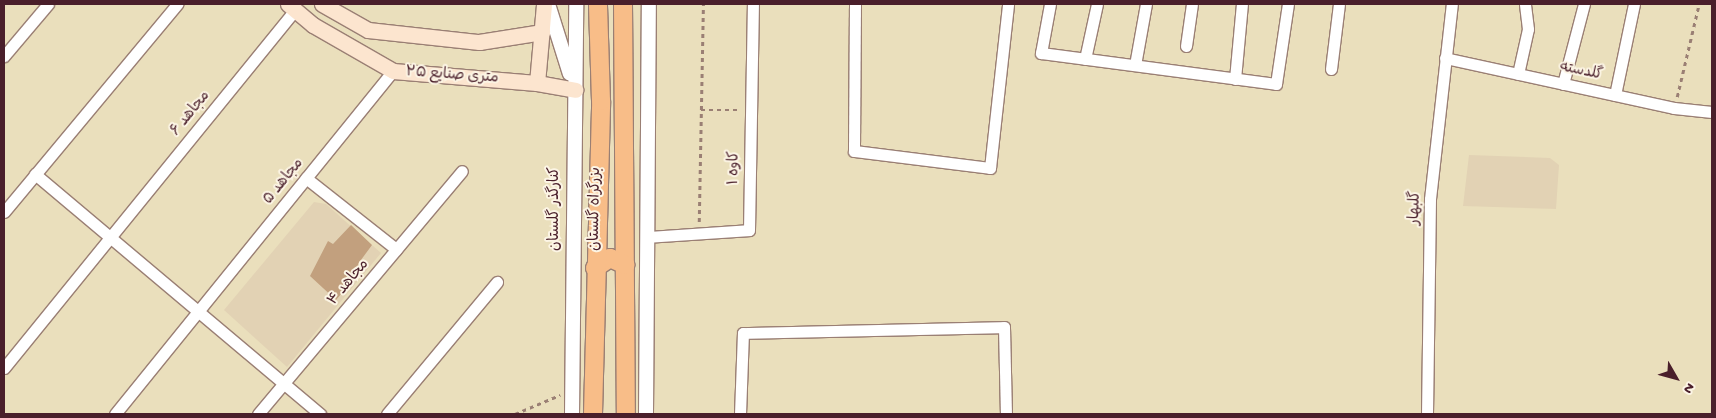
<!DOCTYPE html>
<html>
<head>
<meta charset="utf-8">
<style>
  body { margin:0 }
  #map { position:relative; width:1716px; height:418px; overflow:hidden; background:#eadfbc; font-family:"Gochi Hand","Playpen Sans Arabic",sans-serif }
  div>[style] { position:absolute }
  .built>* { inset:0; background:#e2d2b4 }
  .building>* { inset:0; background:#c2a07e }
  .path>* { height:2.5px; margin-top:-1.25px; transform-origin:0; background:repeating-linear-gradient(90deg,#9a7f74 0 4px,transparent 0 8px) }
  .roads { filter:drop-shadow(1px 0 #9a7f74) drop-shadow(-1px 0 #9a7f74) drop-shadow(0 1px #9a7f74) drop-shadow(0 -1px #9a7f74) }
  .minor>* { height:11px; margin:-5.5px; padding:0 5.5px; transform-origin:5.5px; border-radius:5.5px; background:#fff }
  .tertiary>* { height:14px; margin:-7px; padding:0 7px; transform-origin:7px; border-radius:7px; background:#fff }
  .secondary>* { height:15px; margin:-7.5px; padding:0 7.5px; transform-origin:7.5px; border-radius:7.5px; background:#fce5cf }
  .trunk>* { height:18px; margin:-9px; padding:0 9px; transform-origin:9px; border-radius:9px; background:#f8bd88 }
  span { translate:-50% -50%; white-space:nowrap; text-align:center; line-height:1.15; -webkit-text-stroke:4px #fcf5e5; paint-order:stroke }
  .street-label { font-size:15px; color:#4a1f2b }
  .frame { position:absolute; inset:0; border:5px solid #4a1f2b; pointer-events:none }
  .north { position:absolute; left:1651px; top:353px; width:50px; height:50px; -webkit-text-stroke:4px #fcf5e5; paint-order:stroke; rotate:128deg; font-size:14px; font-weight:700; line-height:20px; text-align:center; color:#4a1f2b }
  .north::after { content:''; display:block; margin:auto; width:18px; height:22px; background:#4a1f2b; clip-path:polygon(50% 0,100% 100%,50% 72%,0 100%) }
</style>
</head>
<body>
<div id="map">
  <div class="built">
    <div style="clip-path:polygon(1469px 155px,1550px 158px,1559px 165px,1556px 209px,1463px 206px)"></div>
    <div style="clip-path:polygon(314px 202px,326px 204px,381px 253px,287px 367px,224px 310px)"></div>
  </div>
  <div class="building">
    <div style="clip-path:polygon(351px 225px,372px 245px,358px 264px,358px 274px,336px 300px,310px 276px,328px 241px,333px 244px)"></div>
  </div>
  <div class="path">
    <div style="left:1677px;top:97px;width:96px;rotate:-76.7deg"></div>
    <div style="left:701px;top:110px;width:39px"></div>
    <div style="left:699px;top:222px;width:218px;rotate:-88.9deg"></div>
    <div style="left:515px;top:414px;width:49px;rotate:-22.9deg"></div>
  </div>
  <div class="roads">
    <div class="minor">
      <div style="left:855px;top:4px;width:147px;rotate:90.4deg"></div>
      <div style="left:854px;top:151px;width:137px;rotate:7.1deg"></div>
      <div style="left:990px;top:168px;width:165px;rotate:-83.7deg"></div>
      <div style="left:1050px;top:4px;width:50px;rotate:100.4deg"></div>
      <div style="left:1041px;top:53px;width:237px;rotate:7.5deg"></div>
      <div style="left:1276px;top:84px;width:81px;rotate:-81.5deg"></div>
      <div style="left:1186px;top:46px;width:42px;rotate:-81.9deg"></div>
      <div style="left:4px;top:56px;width:68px;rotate:-49.8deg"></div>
      <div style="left:1445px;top:58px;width:234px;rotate:12.3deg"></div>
      <div style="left:1674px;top:108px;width:38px;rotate:6deg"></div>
      <div style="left:1085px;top:59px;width:56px;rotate:-77.7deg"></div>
      <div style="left:1135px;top:65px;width:62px;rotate:-79.8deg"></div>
      <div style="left:1331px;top:69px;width:65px;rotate:-83deg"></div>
      <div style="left:1518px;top:74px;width:46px;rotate:-77.5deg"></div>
      <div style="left:1528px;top:29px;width:25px;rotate:-97deg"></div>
      <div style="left:1235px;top:79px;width:75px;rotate:-84.7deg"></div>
      <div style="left:1563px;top:84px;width:83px;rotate:-75.3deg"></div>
      <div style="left:1615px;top:95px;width:93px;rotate:-78.2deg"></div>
      <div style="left:35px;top:174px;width:373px;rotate:40.1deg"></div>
      <div style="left:306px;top:178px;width:115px;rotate:38.3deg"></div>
      <div style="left:4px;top:212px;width:271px;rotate:-50.2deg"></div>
      <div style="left:647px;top:237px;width:102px;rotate:-3.9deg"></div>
      <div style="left:749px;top:230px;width:226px;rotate:-89deg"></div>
      <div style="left:4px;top:368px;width:461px;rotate:-50.9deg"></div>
      <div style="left:115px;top:414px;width:442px;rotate:-51deg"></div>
      <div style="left:258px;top:414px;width:317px;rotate:-50deg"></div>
      <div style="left:387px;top:414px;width:172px;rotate:-50.2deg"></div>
      <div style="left:740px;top:414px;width:81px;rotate:-87.9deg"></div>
      <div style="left:743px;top:333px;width:261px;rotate:-1.3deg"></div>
      <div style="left:1004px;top:327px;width:87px;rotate:88.7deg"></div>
      <div style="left:1427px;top:414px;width:215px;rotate:-89.2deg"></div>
      <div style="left:1430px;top:199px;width:196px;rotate:-83.6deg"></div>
    </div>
    <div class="tertiary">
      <div style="left:548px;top:4px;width:73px;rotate:72.6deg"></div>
      <div style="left:572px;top:414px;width:410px;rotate:-89.4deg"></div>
      <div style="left:646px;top:414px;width:410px;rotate:-89.6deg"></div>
    </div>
    <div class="secondary">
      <div style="left:288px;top:4px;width:33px;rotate:40deg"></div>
      <div style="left:313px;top:25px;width:92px;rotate:29.9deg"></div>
      <div style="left:393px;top:71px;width:144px;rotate:4.8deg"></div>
      <div style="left:537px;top:83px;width:39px;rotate:10deg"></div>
      <div style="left:322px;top:4px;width:53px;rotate:29.5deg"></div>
      <div style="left:368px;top:30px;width:112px;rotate:6.2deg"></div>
      <div style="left:479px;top:42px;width:64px;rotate:-9deg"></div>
      <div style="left:537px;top:83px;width:79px;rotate:-84.9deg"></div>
    </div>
    <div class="trunk">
      <div style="left:623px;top:4px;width:410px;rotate:89.6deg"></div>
      <div style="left:595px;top:268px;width:18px;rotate:-34deg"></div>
      <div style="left:610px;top:258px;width:17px;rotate:24deg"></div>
      <div style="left:593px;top:414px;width:313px;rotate:-88.5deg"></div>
      <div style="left:601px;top:101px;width:97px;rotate:-91.8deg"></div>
    </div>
  </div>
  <div class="street-label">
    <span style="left:1581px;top:72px;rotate:12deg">گلدسته</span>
    <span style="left:452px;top:76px;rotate:4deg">۲۵ متری صنایع</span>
    <span style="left:191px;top:114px;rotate:-51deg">۶ مجاهد</span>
    <span style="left:735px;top:168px;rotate:-89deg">کاوه ۱</span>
    <span style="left:284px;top:182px;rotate:-51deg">۵ مجاهد</span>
    <span style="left:1416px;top:208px;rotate:-88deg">گلبهار</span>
    <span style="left:556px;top:209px;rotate:-90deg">کنارگذر گلستان</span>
    <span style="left:596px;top:209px;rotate:-89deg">بزرگراه گلستان</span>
    <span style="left:349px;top:283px;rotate:-50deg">مجاهد ۴</span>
  </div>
  <div class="frame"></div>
  <div class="north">N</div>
</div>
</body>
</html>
